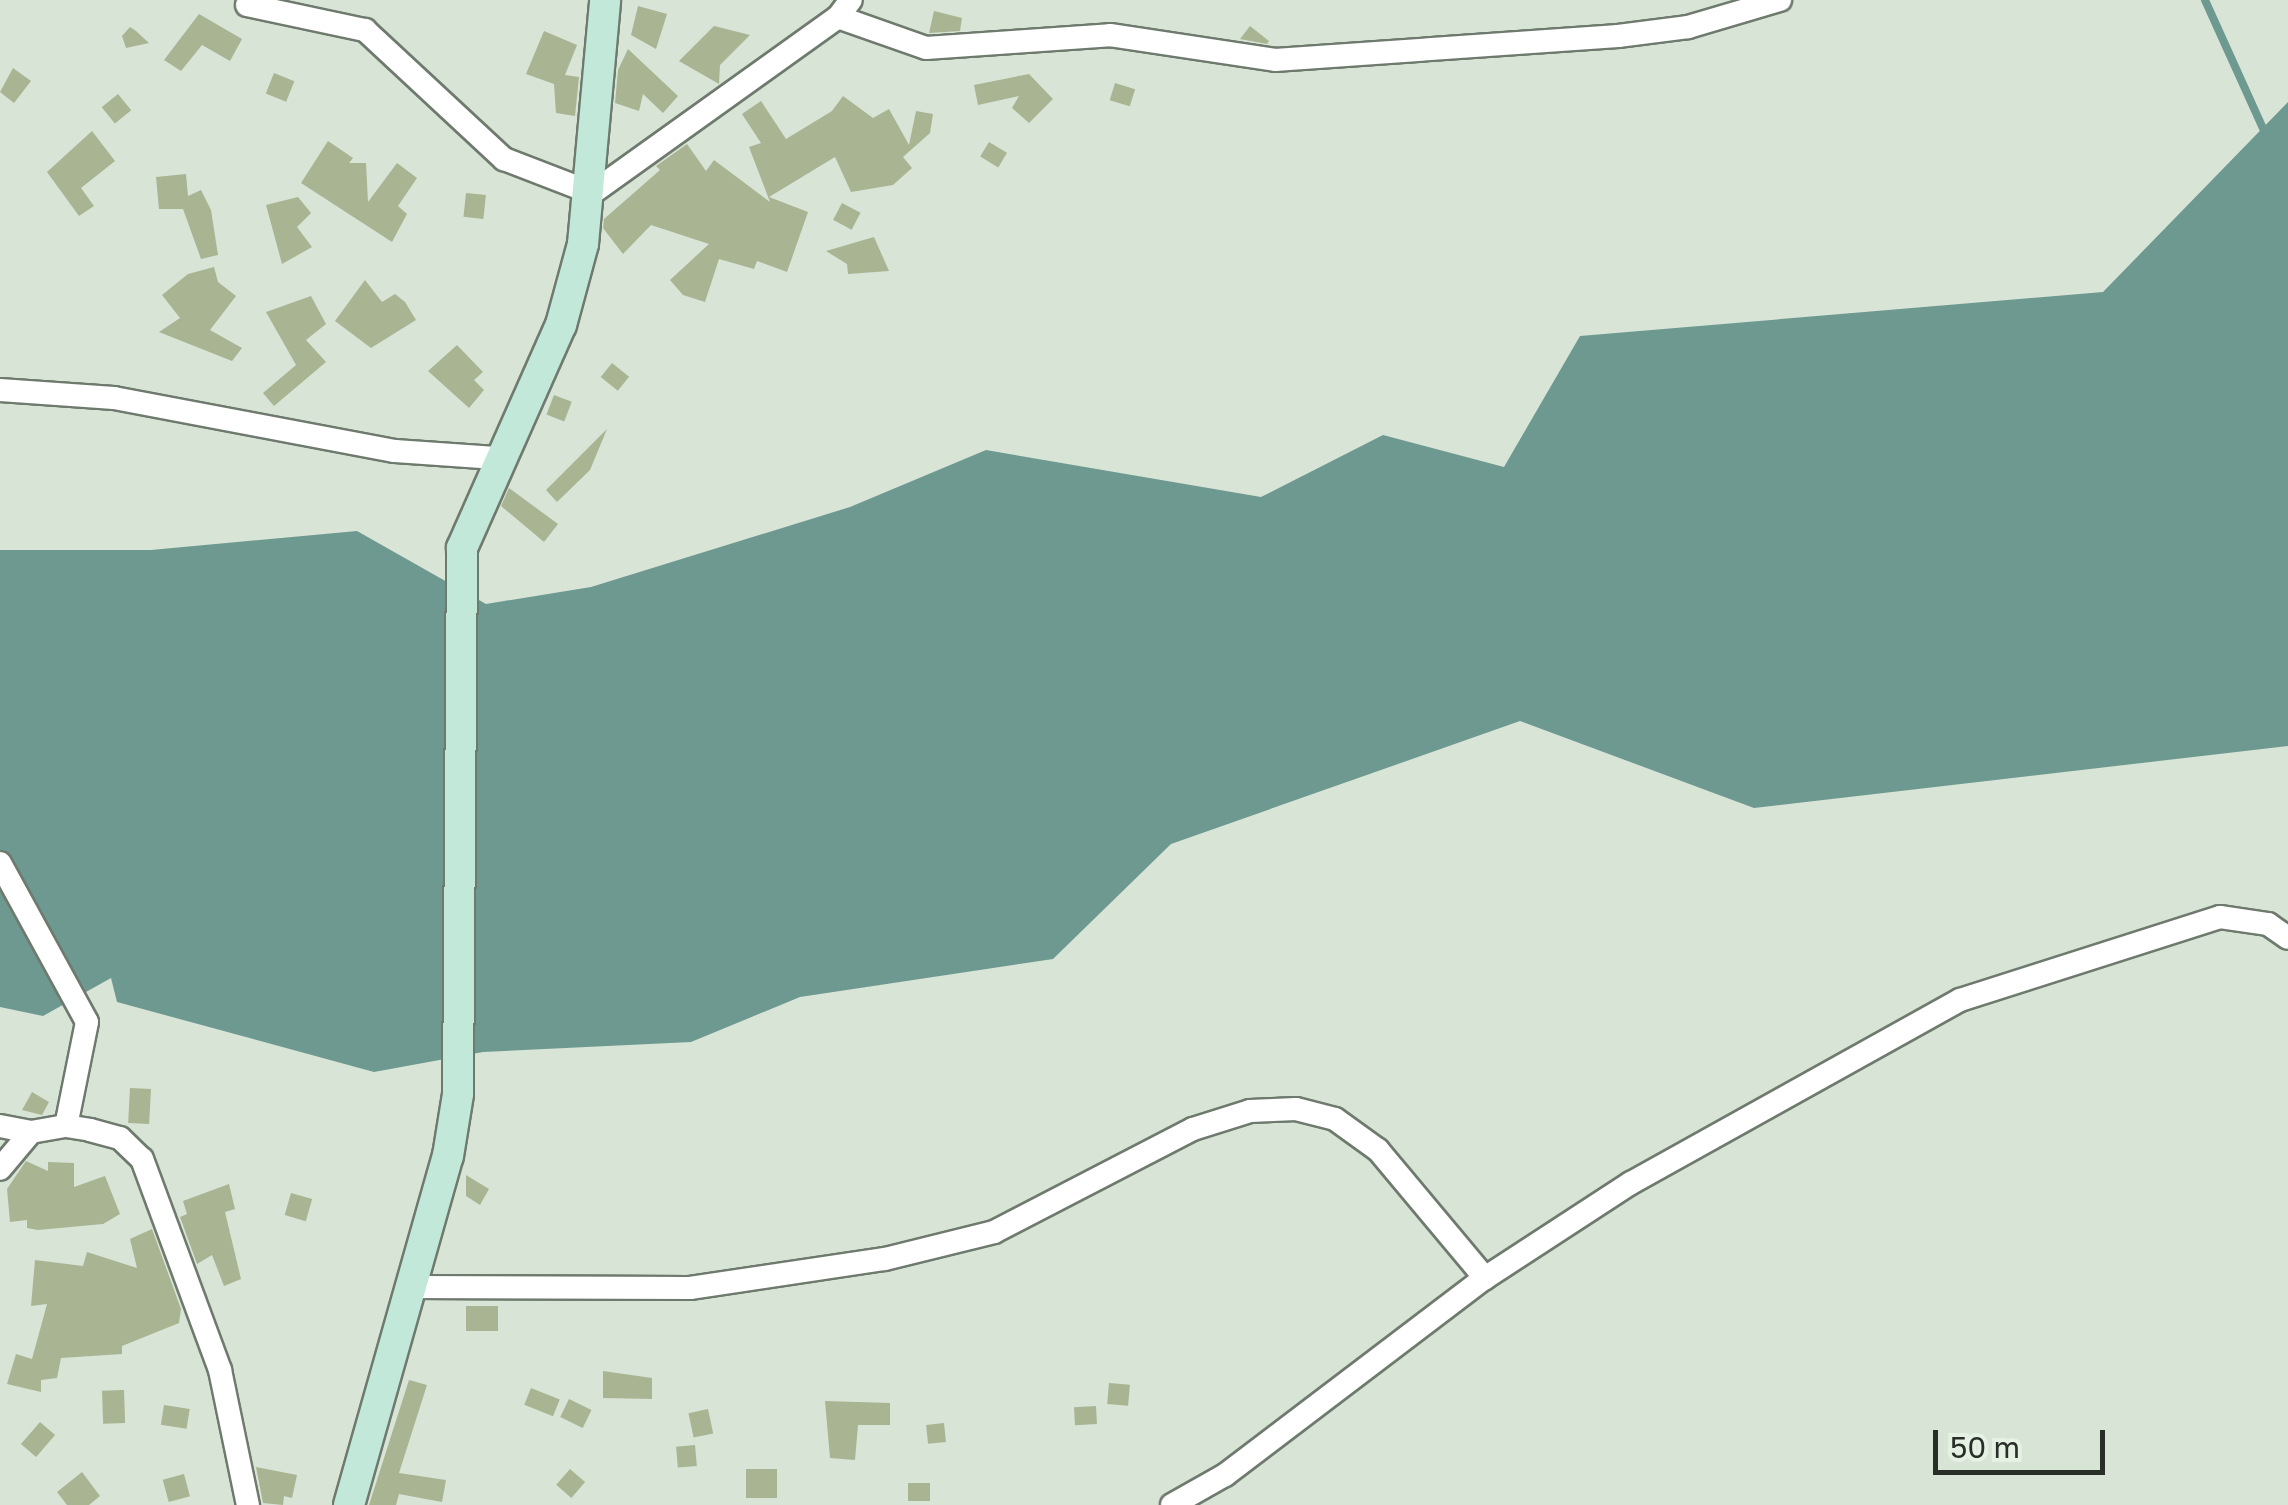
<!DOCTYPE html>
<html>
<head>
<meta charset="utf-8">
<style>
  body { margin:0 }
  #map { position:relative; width:2288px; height:1505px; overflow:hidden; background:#d8e4d6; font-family:"Golos Text",sans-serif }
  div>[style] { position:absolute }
  .water>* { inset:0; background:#6e9991 }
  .stream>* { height:8px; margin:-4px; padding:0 4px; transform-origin:4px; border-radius:4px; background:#6e9991 }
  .building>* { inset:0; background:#a9b492; transform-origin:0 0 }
  .roads { filter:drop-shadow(2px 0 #6f7a6e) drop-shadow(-2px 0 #6f7a6e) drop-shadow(0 2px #6f7a6e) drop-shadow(0 -2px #6f7a6e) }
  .street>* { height:22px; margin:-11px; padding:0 11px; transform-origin:11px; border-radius:11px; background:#fff }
  .secondary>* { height:30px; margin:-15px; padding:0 15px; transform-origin:15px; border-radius:15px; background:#c2e8da }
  span { translate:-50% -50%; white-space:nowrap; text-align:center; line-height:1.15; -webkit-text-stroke:9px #e5f1e3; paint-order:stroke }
  .scale { position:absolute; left:1933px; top:1430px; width:172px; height:45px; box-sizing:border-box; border:5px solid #292e29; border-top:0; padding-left:12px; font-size:30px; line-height:35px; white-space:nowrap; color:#292e29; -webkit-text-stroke:8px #e5f1e3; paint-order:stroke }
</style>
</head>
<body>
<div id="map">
  <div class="water">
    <div style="clip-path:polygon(2288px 102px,2288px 746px,1754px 808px,1520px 721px,1171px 844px,1053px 959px,800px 997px,691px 1042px,483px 1052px,374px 1072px,117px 1002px,111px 978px,43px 1016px,0 1007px,0 550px,151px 550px,357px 531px,486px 604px,591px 587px,850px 507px,986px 450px,1261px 497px,1383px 435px,1504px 467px,1580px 336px,2103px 292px)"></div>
  </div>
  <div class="stream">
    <div style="left:2205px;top:0;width:150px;rotate:65.7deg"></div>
  </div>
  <div class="building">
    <div style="clip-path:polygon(638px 6px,667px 14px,656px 49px,631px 35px)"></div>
    <div style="clip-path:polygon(934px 11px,962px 18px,960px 31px,929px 33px)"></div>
    <div style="clip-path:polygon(199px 14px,242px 39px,230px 61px,202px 45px,181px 71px,164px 60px)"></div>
    <div style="clip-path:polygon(714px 26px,750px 35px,720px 65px,719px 84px,679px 61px)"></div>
    <div style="clip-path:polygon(1250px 26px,1269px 41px,1267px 44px,1240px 39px)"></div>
    <div style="clip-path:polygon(130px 27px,136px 31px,149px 43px,126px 48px,122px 36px)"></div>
    <div style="clip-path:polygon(544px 31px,577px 45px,565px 75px,579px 77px,575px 116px,556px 113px,554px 84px,526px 74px)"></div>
    <div style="clip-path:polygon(628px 49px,678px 96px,663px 113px,643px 94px,639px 111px,615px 103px,618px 70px)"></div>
    <div style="clip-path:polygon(13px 68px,31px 81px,14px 103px,0 92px)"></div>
    <div style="left:274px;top:73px;width:22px;height:22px;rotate:22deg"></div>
    <div style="clip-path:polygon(1029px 74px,1053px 99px,1029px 123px,1012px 108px,1019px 96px,978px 105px,974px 85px)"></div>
    <div style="left:1115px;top:83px;width:21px;height:18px;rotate:17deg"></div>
    <div style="left:118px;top:94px;width:21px;height:21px;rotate:51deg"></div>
    <div style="clip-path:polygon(843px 96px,873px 118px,889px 109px,909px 145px,916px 111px,933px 114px,930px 133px,903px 157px,912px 168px,893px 185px,851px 192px,835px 157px,769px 197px,808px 212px,787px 272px,757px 261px,754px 269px,719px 259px,705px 302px,683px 295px,670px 280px,709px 244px,651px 225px,623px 254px,603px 228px,604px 219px,660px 170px,656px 166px,687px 144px,706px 171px,714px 160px,770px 202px,749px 147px,761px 143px,742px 114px,761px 101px,786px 139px,832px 111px)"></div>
    <div style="clip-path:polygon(92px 131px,115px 161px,81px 188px,94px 206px,79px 216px,47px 172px)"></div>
    <div style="clip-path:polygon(328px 141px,353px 158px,349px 163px,366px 163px,368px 202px,397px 163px,417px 178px,398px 206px,407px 214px,392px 242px,301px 183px)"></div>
    <div style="left:989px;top:142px;width:21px;height:17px;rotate:31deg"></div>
    <div style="clip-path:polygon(186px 174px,188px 196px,201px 190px,211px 210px,218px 255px,201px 259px,183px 209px,159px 209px,156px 177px)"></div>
    <div style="left:466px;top:193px;width:20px;height:24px;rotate:6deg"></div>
    <div style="clip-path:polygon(298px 197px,311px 213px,297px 227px,312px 247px,282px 264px,266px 205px)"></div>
    <div style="left:842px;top:203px;width:21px;height:19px;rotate:28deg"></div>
    <div style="clip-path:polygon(874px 237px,889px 271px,848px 274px,847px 264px,826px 251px)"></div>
    <div style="clip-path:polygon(214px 267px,218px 282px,236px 296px,210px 330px,242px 348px,232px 361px,159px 332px,180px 318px,162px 295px,188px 274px)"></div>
    <div style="clip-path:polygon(365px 280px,382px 302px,395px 294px,405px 302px,416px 320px,371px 348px,335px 321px)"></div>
    <div style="clip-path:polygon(311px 296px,326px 324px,306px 340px,326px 362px,274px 406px,263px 393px,296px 365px,266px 312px)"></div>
    <div style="clip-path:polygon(457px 345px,483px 372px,474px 380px,484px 390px,469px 408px,428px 371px)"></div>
    <div style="left:612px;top:363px;width:22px;height:18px;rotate:39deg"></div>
    <div style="left:554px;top:395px;width:19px;height:21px;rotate:21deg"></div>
    <div style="clip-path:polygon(607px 429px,590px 470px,557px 502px,546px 490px)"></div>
    <div style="clip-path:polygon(509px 488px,558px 524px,544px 542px,501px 506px)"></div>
    <div style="left:130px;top:1088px;width:21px;height:35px;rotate:3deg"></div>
    <div style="clip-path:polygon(32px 1092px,49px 1102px,42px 1115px,22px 1110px)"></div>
    <div style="clip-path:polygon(26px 1161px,48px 1171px,48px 1162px,74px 1163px,74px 1187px,105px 1176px,120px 1214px,103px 1224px,38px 1230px,27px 1228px,27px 1220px,10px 1222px,7px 1189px)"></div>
    <div style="clip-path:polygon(466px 1175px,489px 1189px,480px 1205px,466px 1196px)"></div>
    <div style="clip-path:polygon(229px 1184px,235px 1209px,225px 1212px,241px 1279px,224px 1286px,212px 1255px,197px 1264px,180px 1217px,187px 1214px,183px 1201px)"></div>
    <div style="left:291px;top:1193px;width:22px;height:23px;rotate:16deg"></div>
    <div style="clip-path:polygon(152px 1229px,181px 1309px,179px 1323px,122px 1346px,122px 1354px,61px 1358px,57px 1378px,41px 1380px,41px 1392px,7px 1384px,16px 1354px,32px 1359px,47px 1304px,31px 1306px,35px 1260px,83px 1266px,87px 1252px,137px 1268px,130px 1239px)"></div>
    <div style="left:466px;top:1306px;width:32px;height:25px"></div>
    <div style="clip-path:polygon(603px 1371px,652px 1378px,652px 1399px,603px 1398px)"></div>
    <div style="clip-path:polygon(409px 1380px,427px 1385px,399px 1473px,446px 1480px,442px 1502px,399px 1494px,396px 1505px,369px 1505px)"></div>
    <div style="left:1109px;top:1383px;width:21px;height:21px;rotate:5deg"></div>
    <div style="left:531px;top:1388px;width:31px;height:18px;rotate:22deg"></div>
    <div style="left:124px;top:1390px;width:33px;height:22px;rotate:88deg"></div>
    <div style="left:569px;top:1399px;width:25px;height:20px;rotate:26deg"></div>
    <div style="clip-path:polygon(825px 1401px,890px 1403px,890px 1425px,858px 1425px,855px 1460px,830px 1458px)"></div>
    <div style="left:164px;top:1405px;width:26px;height:20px;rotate:9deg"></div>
    <div style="left:1096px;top:1406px;width:18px;height:22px;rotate:87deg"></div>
    <div style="left:708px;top:1409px;width:25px;height:20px;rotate:78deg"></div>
    <div style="left:40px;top:1422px;width:20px;height:29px;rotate:41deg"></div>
    <div style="left:944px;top:1423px;width:19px;height:18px;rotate:84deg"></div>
    <div style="left:695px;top:1445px;width:21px;height:19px;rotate:85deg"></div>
    <div style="clip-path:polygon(256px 1467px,297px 1475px,292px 1498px,284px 1496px,283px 1505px,263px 1503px)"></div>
    <div style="left:570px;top:1469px;width:20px;height:21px;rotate:41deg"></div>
    <div style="left:746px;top:1469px;width:31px;height:29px"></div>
    <div style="clip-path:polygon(82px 1472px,100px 1496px,89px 1505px,67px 1505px,57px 1492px)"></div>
    <div style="left:184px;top:1474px;width:23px;height:22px;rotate:75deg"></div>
    <div style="left:908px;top:1483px;width:22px;height:18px"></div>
  </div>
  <div class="roads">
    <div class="street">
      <div style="left:247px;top:5px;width:121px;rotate:12deg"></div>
      <div style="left:365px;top:30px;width:190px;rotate:42.9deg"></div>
      <div style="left:504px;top:159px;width:94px;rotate:21.1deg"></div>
      <div style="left:592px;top:193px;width:302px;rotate:-35.6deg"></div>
      <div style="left:838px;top:17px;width:21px;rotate:-53deg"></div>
      <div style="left:838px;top:17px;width:93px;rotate:19.4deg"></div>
      <div style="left:926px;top:48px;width:184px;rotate:-4deg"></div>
      <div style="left:1110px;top:35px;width:167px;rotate:8.6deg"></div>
      <div style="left:1275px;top:60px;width:344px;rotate:-4deg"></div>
      <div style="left:1618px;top:36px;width:71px;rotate:-7.3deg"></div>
      <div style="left:1688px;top:27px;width:96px;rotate:-16.4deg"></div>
      <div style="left:0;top:390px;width:114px;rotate:4deg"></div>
      <div style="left:114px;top:398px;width:286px;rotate:10.7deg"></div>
      <div style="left:395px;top:451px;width:101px;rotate:4deg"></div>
      <div style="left:0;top:863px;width:181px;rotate:61.3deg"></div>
      <div style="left:87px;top:1022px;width:106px;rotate:101.4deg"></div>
      <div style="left:0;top:1126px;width:32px;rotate:11deg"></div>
      <div style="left:31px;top:1132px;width:48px;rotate:130deg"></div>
      <div style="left:31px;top:1132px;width:36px;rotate:-10deg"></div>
      <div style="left:66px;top:1126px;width:24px;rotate:9deg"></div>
      <div style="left:90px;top:1130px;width:31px;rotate:15deg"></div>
      <div style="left:120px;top:1138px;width:30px;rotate:44deg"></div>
      <div style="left:142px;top:1159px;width:225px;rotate:69.7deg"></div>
      <div style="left:220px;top:1370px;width:138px;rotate:78.3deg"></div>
      <div style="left:410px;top:1287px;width:280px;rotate:0.2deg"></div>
      <div style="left:690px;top:1288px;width:197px;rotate:-8.5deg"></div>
      <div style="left:885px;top:1259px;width:112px;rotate:-13.9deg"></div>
      <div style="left:994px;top:1232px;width:224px;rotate:-27.4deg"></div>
      <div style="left:1193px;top:1129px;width:60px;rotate:-17.5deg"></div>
      <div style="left:1250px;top:1111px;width:46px;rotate:-2.5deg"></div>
      <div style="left:1296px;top:1109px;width:40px;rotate:14.4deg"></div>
      <div style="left:1335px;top:1119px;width:53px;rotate:35.8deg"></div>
      <div style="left:1378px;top:1150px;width:167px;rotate:50.1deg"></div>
      <div style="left:1172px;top:1505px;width:61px;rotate:-29.5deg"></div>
      <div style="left:1225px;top:1475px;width:326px;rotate:-37.2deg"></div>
      <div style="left:1485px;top:1278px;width:174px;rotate:-33.1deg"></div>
      <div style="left:1631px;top:1183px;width:376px;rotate:-29.1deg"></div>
      <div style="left:1960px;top:1000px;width:273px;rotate:-17.7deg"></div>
      <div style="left:2220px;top:917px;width:49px;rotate:8.3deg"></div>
      <div style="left:2268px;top:924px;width:24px;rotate:35deg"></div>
    </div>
    <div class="secondary">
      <div style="left:349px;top:1505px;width:363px;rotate:-74.2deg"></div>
      <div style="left:448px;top:1156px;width:63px;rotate:-80.8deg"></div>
      <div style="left:458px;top:1094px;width:546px;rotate:-89.58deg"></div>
      <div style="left:462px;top:548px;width:244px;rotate:-66.1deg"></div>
      <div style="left:561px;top:325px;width:84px;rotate:-74.8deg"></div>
      <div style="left:583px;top:244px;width:245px;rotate:-84.8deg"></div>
    </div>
  </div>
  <div class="scale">50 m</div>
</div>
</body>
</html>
